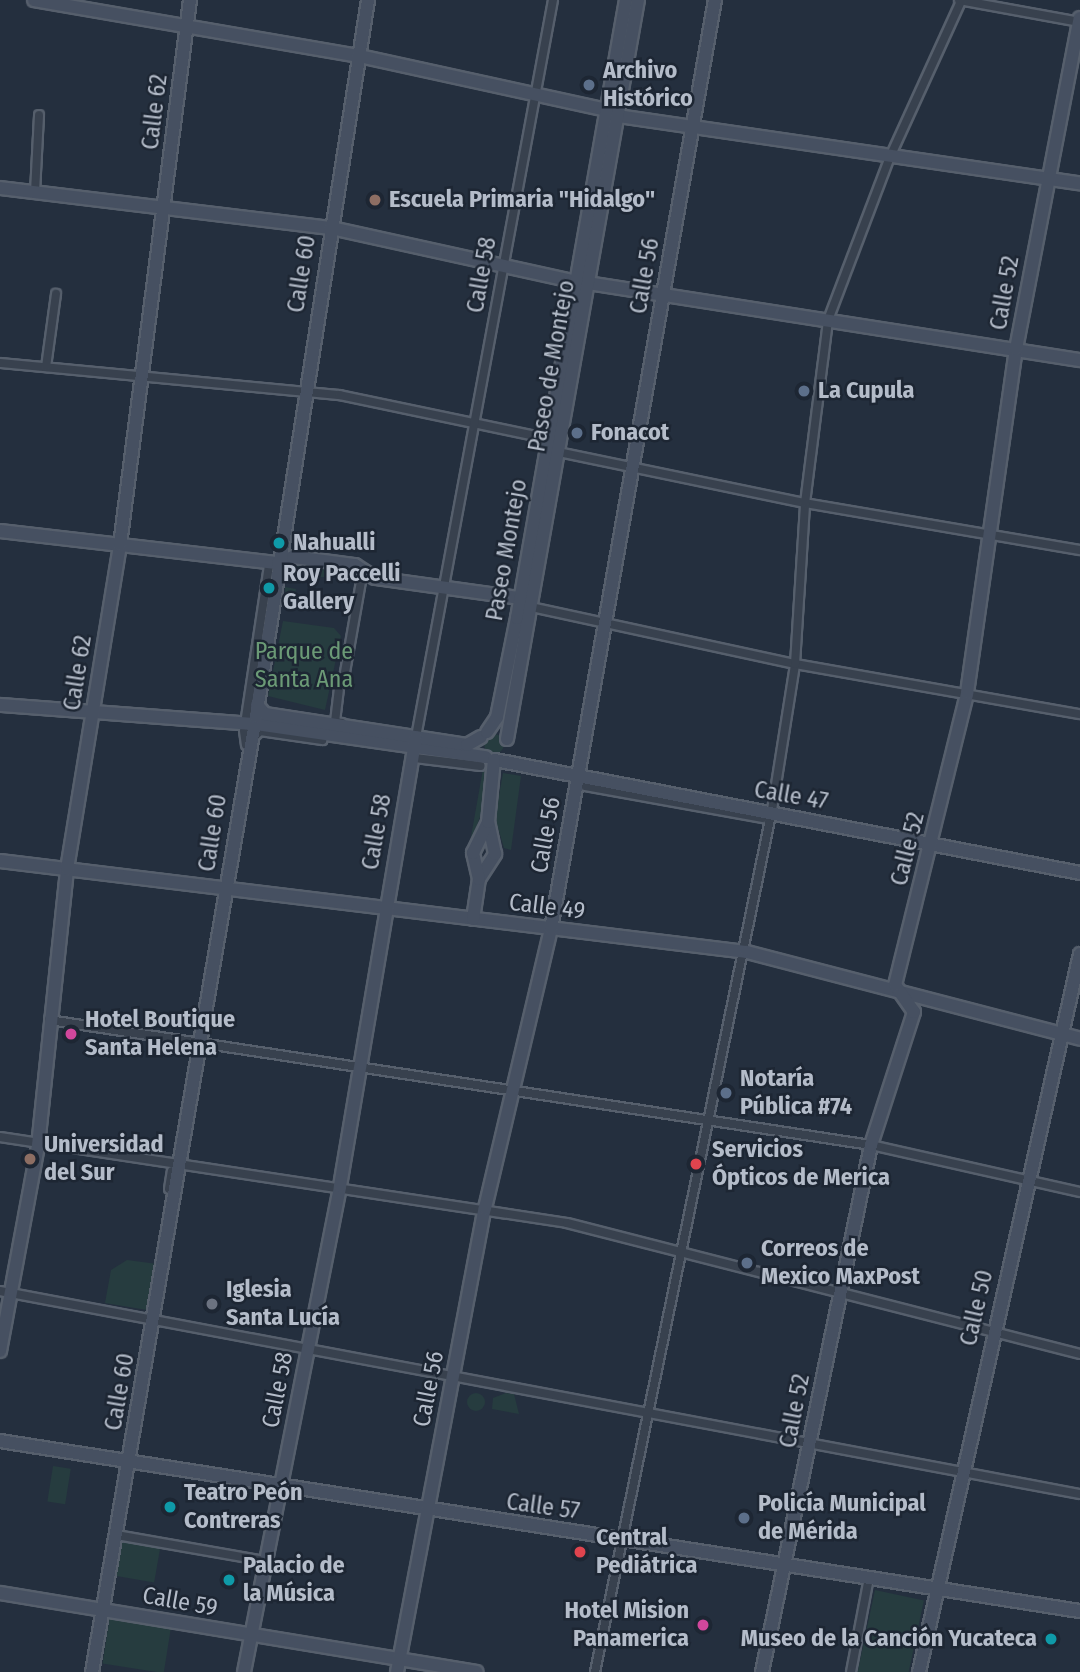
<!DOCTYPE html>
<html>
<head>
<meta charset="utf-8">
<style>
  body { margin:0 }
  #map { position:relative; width:1080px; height:1672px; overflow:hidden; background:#242f3e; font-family:"Fira Sans Condensed",sans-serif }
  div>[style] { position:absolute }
  .green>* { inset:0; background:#263c3f; transform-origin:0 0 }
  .round { border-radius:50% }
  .roads { filter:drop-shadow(2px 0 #565f6c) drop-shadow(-2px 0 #565f6c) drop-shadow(0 2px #565f6c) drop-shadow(0 -2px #565f6c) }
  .street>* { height:8px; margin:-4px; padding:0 4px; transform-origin:4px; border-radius:4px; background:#38414e }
  .secondary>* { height:12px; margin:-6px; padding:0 6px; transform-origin:6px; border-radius:6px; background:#465061 }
  .dots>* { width:19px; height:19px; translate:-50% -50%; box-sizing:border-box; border:4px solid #1d2633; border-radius:50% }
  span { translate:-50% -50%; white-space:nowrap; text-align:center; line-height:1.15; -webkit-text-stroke:5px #1d2633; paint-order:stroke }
  .poi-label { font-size:24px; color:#b4bcc9; font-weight:700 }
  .left { translate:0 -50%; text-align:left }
  .right { translate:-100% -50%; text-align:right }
  .street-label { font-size:24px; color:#b4bcc9 }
  .park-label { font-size:24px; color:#6b9a76 }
</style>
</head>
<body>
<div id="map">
  <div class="green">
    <div style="clip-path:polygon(291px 563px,326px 567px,325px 577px,286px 579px)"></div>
    <div style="clip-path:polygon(285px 587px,296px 589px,295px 596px,323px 599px,321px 610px,286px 606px)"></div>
    <div style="clip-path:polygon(283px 621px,334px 628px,341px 636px,325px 710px,268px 696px)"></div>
    <div class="round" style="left:484px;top:734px;width:20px;height:20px"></div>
    <div style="clip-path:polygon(483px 769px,489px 770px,482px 811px,469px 848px)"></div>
    <div style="clip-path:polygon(503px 773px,521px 776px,511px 850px,504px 848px,495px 818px)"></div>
    <div style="clip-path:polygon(127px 1260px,157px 1264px,147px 1310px,105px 1303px,111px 1270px)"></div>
    <div style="clip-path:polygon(506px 1393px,514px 1394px,519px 1414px,492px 1409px,493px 1398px)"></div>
    <div class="round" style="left:467px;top:1393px;width:18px;height:18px"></div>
    <div style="left:53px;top:1466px;width:18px;height:36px;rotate:9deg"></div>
    <div style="left:120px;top:1540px;width:41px;height:36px;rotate:10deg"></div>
    <div style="left:875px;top:1590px;width:50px;height:84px;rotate:12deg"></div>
    <div style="left:110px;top:1616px;width:62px;height:48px;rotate:9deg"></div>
  </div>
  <div class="roads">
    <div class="street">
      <div style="left:959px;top:0;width:123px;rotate:10.3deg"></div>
      <div style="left:35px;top:192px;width:77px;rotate:-87deg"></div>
      <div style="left:0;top:363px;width:341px;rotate:5.4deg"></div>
      <div style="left:339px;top:395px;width:215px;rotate:11.8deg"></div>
      <div style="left:46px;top:367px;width:74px;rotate:-82.2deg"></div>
      <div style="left:558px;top:452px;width:252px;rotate:11.7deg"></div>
      <div style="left:805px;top:503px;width:279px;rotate:9.7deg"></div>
      <div style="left:531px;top:607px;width:270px;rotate:12.2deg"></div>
      <div style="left:795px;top:664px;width:289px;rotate:10deg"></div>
      <div style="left:344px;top:678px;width:110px;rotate:-80deg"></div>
      <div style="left:340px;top:680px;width:42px;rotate:96.8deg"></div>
      <div style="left:335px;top:722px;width:7px;rotate:8deg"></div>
      <div style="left:245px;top:724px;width:161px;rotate:-81.4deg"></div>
      <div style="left:244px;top:731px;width:14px;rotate:82deg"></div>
      <div style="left:254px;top:737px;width:8px;rotate:-45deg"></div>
      <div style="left:260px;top:731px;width:63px;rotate:8.3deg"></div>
      <div style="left:416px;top:737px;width:750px;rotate:-79.47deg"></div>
      <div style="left:415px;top:758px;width:66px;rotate:6.9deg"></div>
      <div style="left:585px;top:786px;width:181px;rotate:10.2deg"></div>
      <div style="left:49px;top:1020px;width:831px;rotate:8.65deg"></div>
      <div style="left:871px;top:1145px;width:214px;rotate:12.7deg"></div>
      <div style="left:0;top:1137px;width:573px;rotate:8.62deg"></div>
      <div style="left:567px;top:1223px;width:529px;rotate:14.32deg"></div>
      <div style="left:169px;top:1189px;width:18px;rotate:-81deg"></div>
      <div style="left:0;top:1291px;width:1099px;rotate:10.65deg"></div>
      <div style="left:116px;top:1535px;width:151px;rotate:9.9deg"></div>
      <div style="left:595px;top:1672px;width:880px;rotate:-78.4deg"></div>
      <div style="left:772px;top:810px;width:148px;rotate:-81deg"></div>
      <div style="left:795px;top:664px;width:161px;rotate:-86.4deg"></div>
      <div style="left:805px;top:503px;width:184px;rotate:-82.8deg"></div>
      <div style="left:828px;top:320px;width:174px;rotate:-69.2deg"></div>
      <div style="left:890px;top:157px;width:171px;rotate:-65.5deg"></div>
      <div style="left:851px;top:1672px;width:96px;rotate:-79.2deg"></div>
    </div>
    <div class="secondary">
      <div style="left:34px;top:0;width:330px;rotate:9.8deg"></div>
      <div style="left:359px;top:56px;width:254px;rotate:12.3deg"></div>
      <div style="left:618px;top:116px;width:467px;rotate:8.3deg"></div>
      <div style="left:0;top:188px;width:333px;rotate:6.9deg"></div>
      <div style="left:331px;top:228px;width:251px;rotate:12.4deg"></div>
      <div style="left:588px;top:283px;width:498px;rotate:8.9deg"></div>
      <div style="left:0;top:531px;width:280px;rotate:6.6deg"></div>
      <div style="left:278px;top:563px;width:16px;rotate:-22deg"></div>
      <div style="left:293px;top:557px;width:63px;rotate:7.4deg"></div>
      <div style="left:355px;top:565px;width:24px;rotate:33deg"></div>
      <div style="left:375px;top:578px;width:146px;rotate:7.9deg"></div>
      <div style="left:0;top:705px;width:264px;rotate:4.3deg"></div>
      <div style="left:263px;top:725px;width:225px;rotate:8.2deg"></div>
      <div style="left:257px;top:705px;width:12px;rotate:48deg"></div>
      <div style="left:265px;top:714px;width:204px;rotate:8.7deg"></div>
      <div style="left:467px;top:745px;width:16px;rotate:-30deg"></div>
      <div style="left:487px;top:732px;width:18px;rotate:-56deg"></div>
      <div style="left:497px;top:717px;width:101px;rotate:-78.6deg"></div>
      <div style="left:517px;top:618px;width:628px;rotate:-80deg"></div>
      <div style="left:507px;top:739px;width:751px;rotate:-79.95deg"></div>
      <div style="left:495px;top:760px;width:596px;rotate:10.93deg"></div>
      <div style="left:0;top:861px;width:753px;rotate:6.95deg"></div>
      <div style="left:747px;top:952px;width:344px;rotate:14.6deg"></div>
      <div style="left:479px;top:879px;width:30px;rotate:-57deg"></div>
      <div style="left:495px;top:854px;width:33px;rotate:-102deg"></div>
      <div style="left:473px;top:919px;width:40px;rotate:-81.5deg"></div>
      <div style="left:479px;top:879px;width:27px;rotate:-103deg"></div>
      <div style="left:473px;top:853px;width:34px;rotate:-64deg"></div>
      <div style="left:488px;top:822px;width:62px;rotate:-84.5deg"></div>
      <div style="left:0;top:1351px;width:208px;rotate:-79.5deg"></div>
      <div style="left:38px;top:1146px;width:279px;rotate:-84deg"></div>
      <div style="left:67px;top:869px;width:328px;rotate:-80.7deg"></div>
      <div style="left:120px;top:545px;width:549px;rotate:-82.68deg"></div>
      <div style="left:0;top:1441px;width:1093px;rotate:8.95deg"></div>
      <div style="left:0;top:1593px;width:483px;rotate:9.4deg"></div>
      <div style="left:92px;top:1672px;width:969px;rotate:-80.26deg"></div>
      <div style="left:256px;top:717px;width:726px;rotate:-81.12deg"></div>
      <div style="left:244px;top:1672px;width:495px;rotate:-78.8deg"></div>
      <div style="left:340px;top:1186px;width:455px;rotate:-80.4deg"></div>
      <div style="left:397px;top:1672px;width:472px;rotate:-79.3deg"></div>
      <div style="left:485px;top:1208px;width:287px;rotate:-76.7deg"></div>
      <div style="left:551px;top:929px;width:943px;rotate:-79.99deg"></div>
      <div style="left:762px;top:1672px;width:538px;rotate:-78.31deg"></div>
      <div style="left:871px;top:1145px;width:140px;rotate:-72.1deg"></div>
      <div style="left:914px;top:1012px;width:33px;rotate:-125deg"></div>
      <div style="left:895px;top:985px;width:301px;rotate:-76.1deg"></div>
      <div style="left:967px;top:693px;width:347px;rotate:-81.9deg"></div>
      <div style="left:1016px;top:349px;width:337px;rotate:-79.1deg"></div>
      <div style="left:919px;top:1672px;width:736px;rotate:-77.36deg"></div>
    </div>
  </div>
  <div class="dots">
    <div style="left:589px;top:85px;background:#5c6f8a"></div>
    <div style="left:375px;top:200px;background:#8d6e63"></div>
    <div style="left:804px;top:391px;background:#5c6f8a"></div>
    <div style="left:577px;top:433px;background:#5c6f8a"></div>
    <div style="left:279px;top:543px;background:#0f9aa8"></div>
    <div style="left:269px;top:588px;background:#0f9aa8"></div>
    <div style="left:71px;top:1034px;background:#d1479c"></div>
    <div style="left:726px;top:1093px;background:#5c6f8a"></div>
    <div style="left:30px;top:1159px;background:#8d6e63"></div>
    <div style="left:696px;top:1164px;background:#e0444e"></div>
    <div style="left:747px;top:1263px;background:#5c6f8a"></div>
    <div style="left:212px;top:1304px;background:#6b7280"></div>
    <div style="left:170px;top:1507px;background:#0f9aa8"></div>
    <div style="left:744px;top:1518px;background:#5c6f8a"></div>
    <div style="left:580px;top:1552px;background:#e0444e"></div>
    <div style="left:229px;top:1580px;background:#0f9aa8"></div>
    <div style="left:703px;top:1625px;background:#d1479c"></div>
    <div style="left:1051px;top:1639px;background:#0f9aa8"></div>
  </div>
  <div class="poi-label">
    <span class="left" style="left:603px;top:85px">Archivo<br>Histórico</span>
    <span class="left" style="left:389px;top:200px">Escuela Primaria "Hidalgo"</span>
    <span class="left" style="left:818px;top:391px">La Cupula</span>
    <span class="left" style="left:591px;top:433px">Fonacot</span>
    <span class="left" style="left:293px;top:543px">Nahualli</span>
    <span class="left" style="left:283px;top:588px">Roy Paccelli<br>Gallery</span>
    <span class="left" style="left:85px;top:1034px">Hotel Boutique<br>Santa Helena</span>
    <span class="left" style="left:740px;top:1093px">Notaría<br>Pública #74</span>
    <span class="left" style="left:44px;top:1159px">Universidad<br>del Sur</span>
    <span class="left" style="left:712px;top:1164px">Servicios<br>Ópticos de Merica</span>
    <span class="left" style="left:761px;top:1263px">Correos de<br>Mexico MaxPost</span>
    <span class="left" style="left:226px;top:1304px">Iglesia<br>Santa Lucía</span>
    <span class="left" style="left:184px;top:1507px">Teatro Peón<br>Contreras</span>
    <span class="left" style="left:758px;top:1518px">Policía Municipal<br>de Mérida</span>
    <span class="left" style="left:596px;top:1552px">Central<br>Pediátrica</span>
    <span class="left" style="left:243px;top:1580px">Palacio de<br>la Música</span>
    <span class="right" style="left:689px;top:1625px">Hotel Mision<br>Panamerica</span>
    <span class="right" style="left:1037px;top:1639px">Museo de la Canción Yucateca</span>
  </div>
  <div class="street-label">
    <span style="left:155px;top:112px;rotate:-83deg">Calle 62</span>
    <span style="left:302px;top:274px;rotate:-81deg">Calle 60</span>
    <span style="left:482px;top:275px;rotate:-80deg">Calle 58</span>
    <span style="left:645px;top:276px;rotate:-80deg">Calle 56</span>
    <span style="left:1005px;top:293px;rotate:-80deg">Calle 52</span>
    <span style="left:552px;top:366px;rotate:-80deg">Paseo de Montejo</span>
    <span style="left:507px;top:550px;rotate:-80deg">Paseo Montejo</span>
    <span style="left:78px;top:673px;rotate:-81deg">Calle 62</span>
    <span style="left:791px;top:796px;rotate:10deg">Calle 47</span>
    <span style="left:377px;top:832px;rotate:-80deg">Calle 58</span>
    <span style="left:213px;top:833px;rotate:-81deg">Calle 60</span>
    <span style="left:546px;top:835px;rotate:-80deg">Calle 56</span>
    <span style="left:908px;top:849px;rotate:-76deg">Calle 52</span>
    <span style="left:547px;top:907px;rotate:7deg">Calle 49</span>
    <span style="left:977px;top:1308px;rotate:-77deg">Calle 50</span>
    <span style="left:429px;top:1389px;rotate:-79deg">Calle 56</span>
    <span style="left:278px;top:1390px;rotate:-79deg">Calle 58</span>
    <span style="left:120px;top:1392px;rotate:-80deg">Calle 60</span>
    <span style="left:795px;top:1411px;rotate:-79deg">Calle 52</span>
    <span style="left:543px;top:1507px;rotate:8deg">Calle 57</span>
    <span style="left:180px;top:1602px;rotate:10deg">Calle 59</span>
  </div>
  <div class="park-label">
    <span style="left:304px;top:666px">Parque de<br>Santa Ana</span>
  </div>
</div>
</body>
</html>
